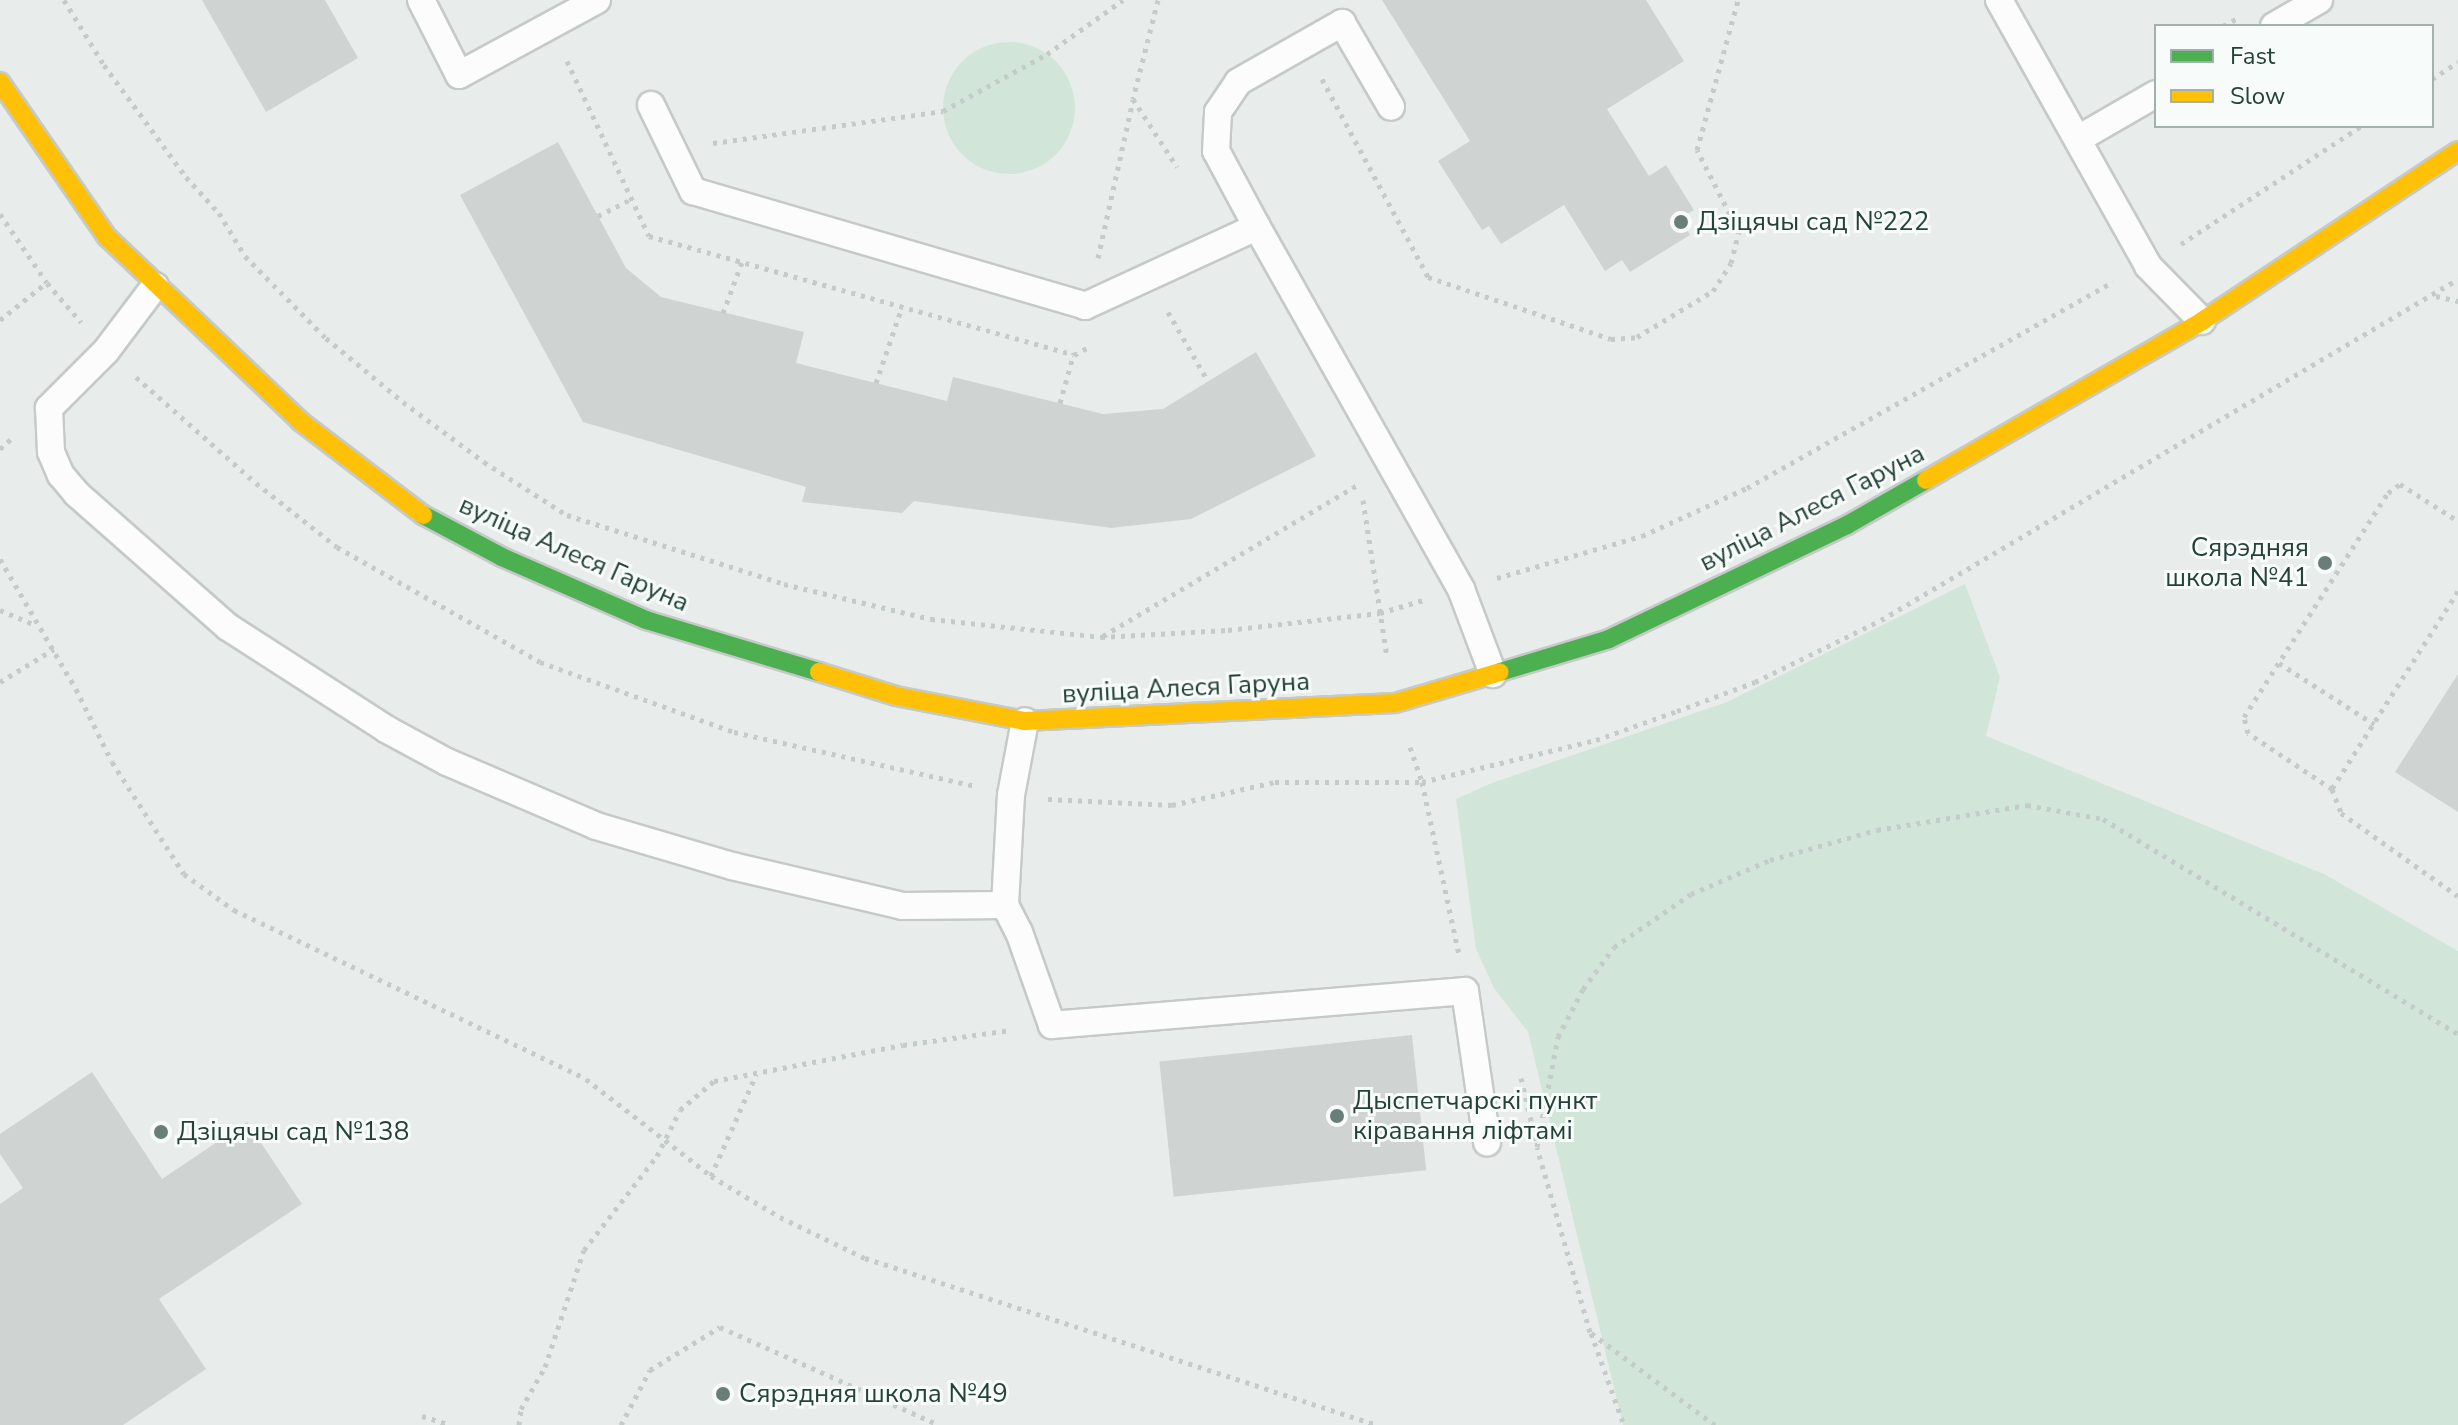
<!DOCTYPE html>
<html>
<head>
<meta charset="utf-8">
<style>
  body { margin:0 }
  #map { position:relative; width:2458px; height:1425px; overflow:hidden; background:#e8edeb; font-family:"Nunito Sans",sans-serif }
  div>[style] { position:absolute }
  .green>* { inset:0; background:#d1e6d8 }
  .round { border-radius:50% }
  .building>* { inset:0; background:#cfd4d2; transform-origin:0 0 }
  .path>* { height:5px; margin-top:-2.5px; transform-origin:0; background:repeating-linear-gradient(90deg,#c3ccca 0 4px,transparent 0 10px) }
  .roads { filter:drop-shadow(2px 0 #c5cac8) drop-shadow(-2px 0 #c5cac8) drop-shadow(0 2px #c5cac8) drop-shadow(0 -2px #c5cac8) }
  .lane>* { height:26px; margin:-13px; padding:0 13px; transform-origin:13px; border-radius:13px; background:#fcfcfc }
  .fast>* { height:18px; margin:-9px; padding:0 9px; transform-origin:9px; border-radius:9px; background:#4caf50 }
  .slow>* { height:18px; margin:-9px; padding:0 9px; transform-origin:9px; border-radius:9px; background:#ffc107 }
  .dots>* { width:22px; height:22px; translate:-50% -50%; box-sizing:border-box; border:4px solid #f7fbf9; border-radius:50% }
  span { translate:-50% -50%; white-space:nowrap; text-align:center; line-height:1.15; -webkit-text-stroke:6px #f7fbf9; paint-order:stroke }
  .poi-label { font-size:26px; color:#24423a }
  .left { translate:0 -50%; text-align:left }
  .right { translate:-100% -50%; text-align:right }
  .street-label { font-size:26px; color:#24423a }
  .legend { position:absolute; left:2154px; top:24px; width:280px; height:104px; box-sizing:border-box; background:#f7fbf9; border:2px solid #a3b1ad; margin:0; padding:10px 14px; list-style:none; font-size:24px; color:#24423a }
  .legend li { display:flex; align-items:center; gap:16px; height:40px }
  .legend b { width:40px; border:2px solid #a3b1ad }
</style>
</head>
<body>
<div id="map">
  <div class="green">
    <div class="round" style="left:943px;top:42px;width:132px;height:132px"></div>
    <div style="clip-path:polygon(1965px 584px,2000px 677px,1986px 736px,2324px 874px,2458px 951px,2458px 1425px,1623px 1425px,1528px 1032px,1494px 988px,1476px 949px,1456px 799px,1492px 783px,1727px 702px)"></div>
  </div>
  <div class="building">
    <div style="clip-path:polygon(202px 0,325px 0,358px 58px,266px 112px)"></div>
    <div style="clip-path:polygon(1382px 0,1646px 0,1684px 61px,1607px 109px,1649px 176px,1666px 165px,1694px 210px,1680px 218px,1690px 235px,1630px 272px,1622px 260px,1605px 271px,1564px 205px,1501px 244px,1489px 226px,1482px 230px,1438px 161px,1470px 141px)"></div>
    <div style="clip-path:polygon(558px 142px,626px 268px,661px 297px,804px 332px,796px 363px,947px 401px,953px 377px,1103px 414px,1163px 409px,1256px 352px,1316px 456px,1191px 519px,1111px 528px,914px 501px,902px 513px,802px 502px,806px 487px,583px 422px,460px 195px)"></div>
    <div style="clip-path:polygon(2458px 674px,2458px 812px,2395px 772px)"></div>
    <div style="left:1412px;top:1035px;width:136px;height:254px;rotate:84deg"></div>
    <div style="clip-path:polygon(92px 1072px,162px 1179px,247px 1122px,302px 1204px,159px 1299px,206px 1369px,123px 1425px,0 1425px,0 1204px,23px 1188px,0 1154px,0 1134px)"></div>
  </div>
  <div class="path">
    <div style="left:64px;top:0;width:76px;rotate:58.4deg"></div>
    <div style="left:104px;top:65px;width:139px;rotate:53.8deg"></div>
    <div style="left:186px;top:177px;width:49px;rotate:47.5deg"></div>
    <div style="left:219px;top:213px;width:50px;rotate:58.8deg"></div>
    <div style="left:245px;top:256px;width:115px;rotate:45.4deg"></div>
    <div style="left:326px;top:338px;width:100px;rotate:39.7deg"></div>
    <div style="left:403px;top:402px;width:101px;rotate:36.5deg"></div>
    <div style="left:484px;top:462px;width:98px;rotate:32.6deg"></div>
    <div style="left:567px;top:515px;width:228px;rotate:17.6deg"></div>
    <div style="left:784px;top:584px;width:151px;rotate:13.4deg"></div>
    <div style="left:931px;top:619px;width:171px;rotate:6deg"></div>
    <div style="left:1101px;top:637px;width:127px;rotate:-3.2deg"></div>
    <div style="left:1228px;top:630px;width:153px;rotate:-6.4deg"></div>
    <div style="left:1380px;top:613px;width:45px;rotate:-16.8deg"></div>
    <div style="left:1158px;top:0;width:102px;rotate:104.2deg"></div>
    <div style="left:1133px;top:99px;width:81px;rotate:57.1deg"></div>
    <div style="left:2223px;top:26px;width:15px;rotate:-28deg"></div>
    <div style="left:567px;top:61px;width:193px;rotate:64.9deg"></div>
    <div style="left:649px;top:236px;width:441px;rotate:15.6deg"></div>
    <div style="left:1074px;top:355px;width:19px;rotate:-28deg"></div>
    <div style="left:1322px;top:79px;width:225px;rotate:61.8deg"></div>
    <div style="left:1428px;top:277px;width:193px;rotate:18.7deg"></div>
    <div style="left:1611px;top:339px;width:26px;rotate:-4deg"></div>
    <div style="left:1637px;top:337px;width:89px;rotate:-31.2deg"></div>
    <div style="left:1713px;top:291px;width:33px;rotate:-57deg"></div>
    <div style="left:1731px;top:263px;width:32px;rotate:-76deg"></div>
    <div style="left:1739px;top:232px;width:92px;rotate:-117.1deg"></div>
    <div style="left:1697px;top:150px;width:156px;rotate:-74.7deg"></div>
    <div style="left:2432px;top:79px;width:31px;rotate:-33deg"></div>
    <div style="left:713px;top:143px;width:232px;rotate:-7.9deg"></div>
    <div style="left:943px;top:111px;width:119px;rotate:-28.7deg"></div>
    <div style="left:1047px;top:54px;width:93px;rotate:-35.4deg"></div>
    <div style="left:0;top:214px;width:83px;rotate:55.7deg"></div>
    <div style="left:47px;top:283px;width:52px;rotate:48.9deg"></div>
    <div style="left:598px;top:216px;width:35px;rotate:-27deg"></div>
    <div style="left:2181px;top:244px;width:215px;rotate:-33.2deg"></div>
    <div style="left:1098px;top:258px;width:162px;rotate:-77.5deg"></div>
    <div style="left:2436px;top:296px;width:23px;rotate:13deg"></div>
    <div style="left:1168px;top:312px;width:80px;rotate:59.9deg"></div>
    <div style="left:723px;top:313px;width:54px;rotate:-69.6deg"></div>
    <div style="left:0;top:320px;width:59px;rotate:-38.8deg"></div>
    <div style="left:136px;top:377px;width:160px;rotate:41.5deg"></div>
    <div style="left:256px;top:483px;width:103px;rotate:38.3deg"></div>
    <div style="left:337px;top:547px;width:233px;rotate:29.5deg"></div>
    <div style="left:540px;top:662px;width:206px;rotate:19.8deg"></div>
    <div style="left:734px;top:732px;width:247px;rotate:12.6deg"></div>
    <div style="left:876px;top:383px;width:80px;rotate:-71.1deg"></div>
    <div style="left:1060px;top:403px;width:52px;rotate:-74.4deg"></div>
    <div style="left:0;top:449px;width:15px;rotate:-42deg"></div>
    <div style="left:1363px;top:500px;width:158px;rotate:81.3deg"></div>
    <div style="left:0;top:559px;width:151px;rotate:59.7deg"></div>
    <div style="left:76px;top:689px;width:81px;rotate:63.7deg"></div>
    <div style="left:112px;top:762px;width:133px;rotate:57.3deg"></div>
    <div style="left:184px;top:874px;width:62px;rotate:35.8deg"></div>
    <div style="left:234px;top:910px;width:390px;rotate:25.6deg"></div>
    <div style="left:586px;top:1079px;width:158px;rotate:37.8deg"></div>
    <div style="left:711px;top:1176px;width:80px;rotate:30.7deg"></div>
    <div style="left:780px;top:1217px;width:94px;rotate:25.8deg"></div>
    <div style="left:865px;top:1258px;width:539px;rotate:18.06deg"></div>
    <div style="left:1497px;top:578px;width:151px;rotate:-16.2deg"></div>
    <div style="left:1642px;top:536px;width:115px;rotate:-24.6deg"></div>
    <div style="left:1747px;top:488px;width:420px;rotate:-29.4deg"></div>
    <div style="left:2458px;top:591px;width:235px;rotate:122.5deg"></div>
    <div style="left:2332px;top:789px;width:26px;rotate:69deg"></div>
    <div style="left:2341px;top:813px;width:143px;rotate:35.4deg"></div>
    <div style="left:0;top:610px;width:39px;rotate:23deg"></div>
    <div style="left:1103px;top:636px;width:298px;rotate:-30.7deg"></div>
    <div style="left:2279px;top:663px;width:113px;rotate:32.7deg"></div>
    <div style="left:0;top:682px;width:63px;rotate:-31.4deg"></div>
    <div style="left:1410px;top:747px;width:37px;rotate:71deg"></div>
    <div style="left:1422px;top:782px;width:177px;rotate:77.9deg"></div>
    <div style="left:2332px;top:789px;width:101px;rotate:-146.3deg"></div>
    <div style="left:2248px;top:733px;width:16px;rotate:-104deg"></div>
    <div style="left:2244px;top:717px;width:266px;rotate:-57.3deg"></div>
    <div style="left:2388px;top:493px;width:15px;rotate:-37deg"></div>
    <div style="left:2400px;top:484px;width:69px;rotate:32.5deg"></div>
    <div style="left:1048px;top:799px;width:124px;rotate:2.8deg"></div>
    <div style="left:1172px;top:805px;width:106px;rotate:-12.6deg"></div>
    <div style="left:1275px;top:782px;width:147px"></div>
    <div style="left:1422px;top:782px;width:179px;rotate:-13.6deg"></div>
    <div style="left:1596px;top:740px;width:86px;rotate:-19.7deg"></div>
    <div style="left:1677px;top:711px;width:83px;rotate:-20.4deg"></div>
    <div style="left:1755px;top:682px;width:140px;rotate:-26.2deg"></div>
    <div style="left:1881px;top:620px;width:670px;rotate:-30.58deg"></div>
    <div style="left:1521px;top:1078px;width:66px;rotate:76.8deg"></div>
    <div style="left:711px;top:1176px;width:111px;rotate:-66deg"></div>
    <div style="left:1591px;top:1333px;width:98px;rotate:70.3deg"></div>
    <div style="left:422px;top:1416px;width:30px;rotate:17deg"></div>
    <div style="left:519px;top:1425px;width:16px;rotate:-83deg"></div>
    <div style="left:521px;top:1409px;width:48px;rotate:-60.3deg"></div>
    <div style="left:545px;top:1367px;width:123px;rotate:-71.6deg"></div>
    <div style="left:584px;top:1250px;width:119px;rotate:-52.2deg"></div>
    <div style="left:657px;top:1156px;width:51px;rotate:-63.4deg"></div>
    <div style="left:680px;top:1110px;width:45px;rotate:-40.5deg"></div>
    <div style="left:714px;top:1081px;width:192px;rotate:-10.8deg"></div>
    <div style="left:903px;top:1045px;width:109px;rotate:-7.9deg"></div>
    <div style="left:621px;top:1425px;width:62px;rotate:-62.2deg"></div>
    <div style="left:650px;top:1370px;width:82px;rotate:-31.6deg"></div>
    <div style="left:720px;top:1327px;width:240px;rotate:24.1deg"></div>
    <div style="left:1715px;top:1425px;width:156px;rotate:-143.4deg"></div>
    <div style="left:1590px;top:1332px;width:192px;rotate:-106deg"></div>
    <div style="left:1537px;top:1147px;width:112px;rotate:-79.2deg"></div>
    <div style="left:1558px;top:1037px;width:54px;rotate:-62.5deg"></div>
    <div style="left:1583px;top:989px;width:52px;rotate:-53.6deg"></div>
    <div style="left:1614px;top:947px;width:93px;rotate:-34.5deg"></div>
    <div style="left:1691px;top:894px;width:86px;rotate:-23.3deg"></div>
    <div style="left:1770px;top:860px;width:111px;rotate:-15.7deg"></div>
    <div style="left:1877px;top:830px;width:152px;rotate:-9.5deg"></div>
    <div style="left:2027px;top:805px;width:77px;rotate:10.4deg"></div>
    <div style="left:2103px;top:819px;width:415px;rotate:31.2deg"></div>
  </div>
  <div class="roads">
    <div class="lane">
      <div style="left:421px;top:0;width:84px;rotate:63.1deg"></div>
      <div style="left:459px;top:75px;width:157px;rotate:-28.5deg"></div>
      <div style="left:1999px;top:0;width:305px;rotate:60.7deg"></div>
      <div style="left:2148px;top:266px;width:77px;rotate:45.5deg"></div>
      <div style="left:2274px;top:26px;width:52px;rotate:-30deg"></div>
      <div style="left:651px;top:105px;width:96px;rotate:64deg"></div>
      <div style="left:693px;top:191px;width:409px;rotate:16.3deg"></div>
      <div style="left:1085px;top:306px;width:189px;rotate:-24.7deg"></div>
      <div style="left:1257px;top:227px;width:416px;rotate:60.6deg"></div>
      <div style="left:1461px;top:589px;width:91px;rotate:69.4deg"></div>
      <div style="left:2078px;top:139px;width:90px;rotate:-30deg"></div>
      <div style="left:1257px;top:227px;width:86px;rotate:-118.3deg"></div>
      <div style="left:1216px;top:151px;width:39px;rotate:-87deg"></div>
      <div style="left:1218px;top:112px;width:36px;rotate:-56deg"></div>
      <div style="left:1238px;top:82px;width:120px;rotate:-29.6deg"></div>
      <div style="left:1342px;top:23px;width:97px;rotate:59.7deg"></div>
      <div style="left:155px;top:286px;width:81px;rotate:127deg"></div>
      <div style="left:106px;top:351px;width:81px;rotate:135deg"></div>
      <div style="left:49px;top:408px;width:44px;rotate:87.4deg"></div>
      <div style="left:51px;top:452px;width:25px;rotate:67deg"></div>
      <div style="left:61px;top:475px;width:25px;rotate:50deg"></div>
      <div style="left:77px;top:494px;width:201px;rotate:41.4deg"></div>
      <div style="left:228px;top:627px;width:188px;rotate:32.8deg"></div>
      <div style="left:386px;top:729px;width:69px;rotate:28.4deg"></div>
      <div style="left:447px;top:762px;width:162px;rotate:23.2deg"></div>
      <div style="left:596px;top:826px;width:142px;rotate:16.4deg"></div>
      <div style="left:732px;top:866px;width:175px;rotate:13.2deg"></div>
      <div style="left:902px;top:906px;width:103px;rotate:-0.6deg"></div>
      <div style="left:1005px;top:905px;width:110px;rotate:-86.9deg"></div>
      <div style="left:1011px;top:795px;width:75px;rotate:-79.3deg"></div>
      <div style="left:1005px;top:905px;width:30px;rotate:63deg"></div>
      <div style="left:1019px;top:932px;width:99px;rotate:70.5deg"></div>
      <div style="left:1052px;top:1025px;width:414px;rotate:-4.7deg"></div>
      <div style="left:1465px;top:991px;width:153px;rotate:81.7deg"></div>
    </div>
    <div class="fast">
      <div style="left:423px;top:515px;width:89px;rotate:28deg"></div>
      <div style="left:502px;top:557px;width:157px;rotate:23.6deg"></div>
      <div style="left:646px;top:620px;width:181px;rotate:16.7deg"></div>
      <div style="left:1500px;top:672px;width:114px;rotate:-16.8deg"></div>
      <div style="left:1609px;top:639px;width:264px;rotate:-25.6deg"></div>
      <div style="left:1847px;top:525px;width:91px;rotate:-29.7deg"></div>
    </div>
    <div class="slow">
      <div style="left:0;top:82px;width:188px;rotate:55.4deg"></div>
      <div style="left:107px;top:237px;width:267px;rotate:43.6deg"></div>
      <div style="left:300px;top:421px;width:155px;rotate:37.4deg"></div>
      <div style="left:1926px;top:480px;width:319px;rotate:-29.9deg"></div>
      <div style="left:2202px;top:321px;width:307px;rotate:-33.6deg"></div>
      <div style="left:819px;top:672px;width:81px;rotate:17.3deg"></div>
      <div style="left:896px;top:696px;width:131px;rotate:11deg"></div>
      <div style="left:1025px;top:721px;width:370px;rotate:-2.8deg"></div>
      <div style="left:1395px;top:703px;width:109px;rotate:-16.4deg"></div>
    </div>
  </div>
  <div class="dots">
    <div style="left:1681px;top:222px;background:#697e78"></div>
    <div style="left:2325px;top:563px;background:#697e78"></div>
    <div style="left:1337px;top:1116px;background:#697e78"></div>
    <div style="left:161px;top:1132px;background:#697e78"></div>
    <div style="left:723px;top:1394px;background:#697e78"></div>
  </div>
  <div class="poi-label">
    <span class="left" style="left:1697px;top:222px">Дзіцячы сад №222</span>
    <span class="right" style="left:2309px;top:563px">Сярэдняя<br>школа №41</span>
    <span class="left" style="left:1353px;top:1116px">Дыспетчарскі пункт<br>кіравання ліфтамі</span>
    <span class="left" style="left:177px;top:1132px">Дзіцячы сад №138</span>
    <span class="left" style="left:739px;top:1394px">Сярэдняя школа №49</span>
  </div>
  <div class="street-label">
    <span style="left:1812px;top:508px;rotate:-27deg">вуліца Алеся Гаруна</span>
    <span style="left:574px;top:554px;rotate:24deg">вуліца Алеся Гаруна</span>
    <span style="left:1186px;top:688px;rotate:-3deg">вуліца Алеся Гаруна</span>
  </div>
  <ul class="legend">
  <li><b style="height:10px;background:#4caf50"></b>Fast</li>
  <li><b style="height:10px;background:#ffc107"></b>Slow</li>
  </ul>
</div>
</body>
</html>
